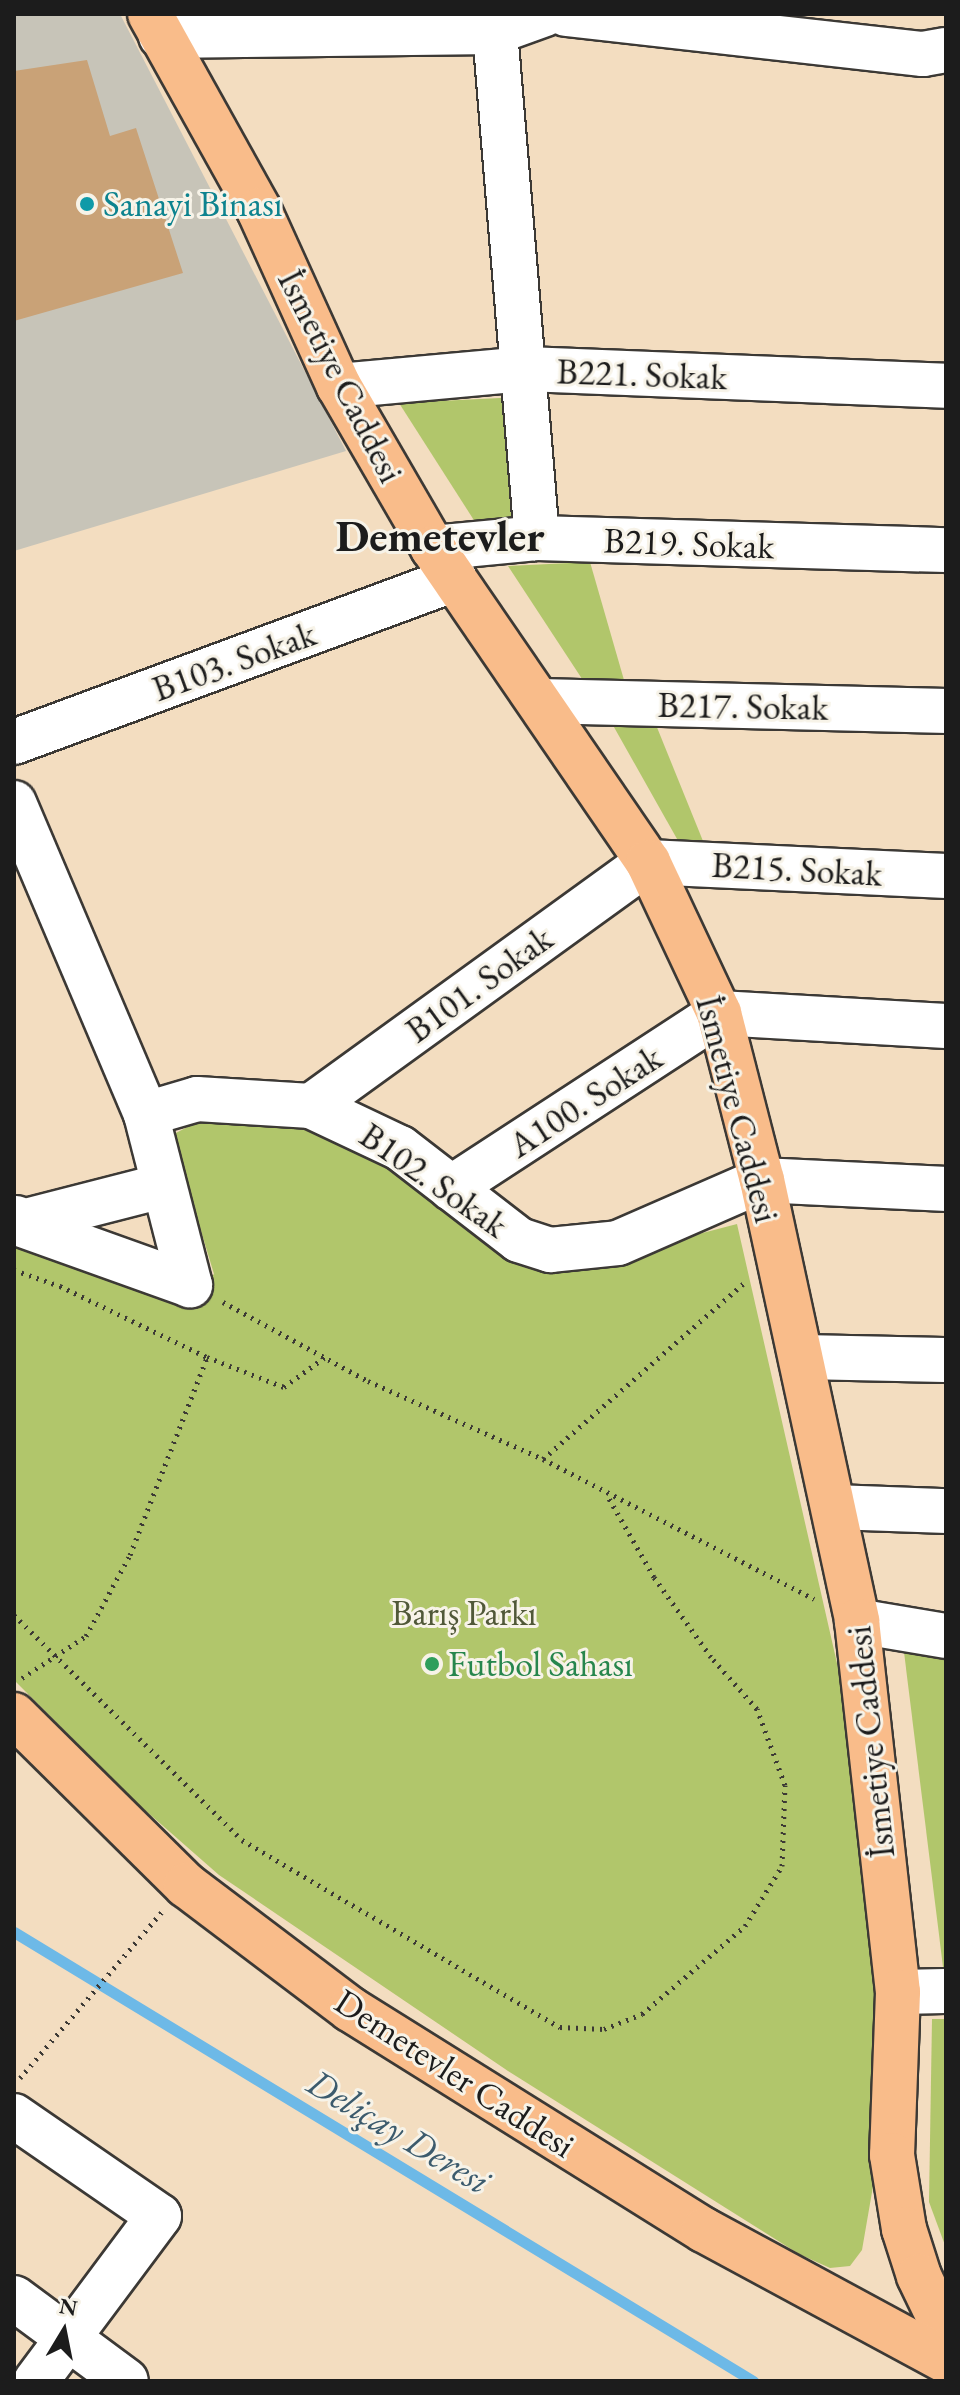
<!DOCTYPE html>
<html>
<head>
<meta charset="utf-8">
<style>
  body { margin:0 }
  #map { position:relative; width:960px; height:2395px; overflow:hidden; background:#f3ddc0; font-family:"EB Garamond",serif }
  div>[style] { position:absolute }
  .industrial>* { inset:0; background:#c7c4b8 }
  .green>* { inset:0; background:#b1c66b }
  .stream>* { height:11px; margin:-5.5px; padding:0 5.5px; transform-origin:5.5px; border-radius:5.5px; background:#6db9e7 }
  .building>* { inset:0; background:#c9a277 }
  .path>* { height:5px; margin-top:-2.5px; transform-origin:0; background:repeating-linear-gradient(90deg,#3c3935 0 2px,transparent 0 8px) }
  .roads { filter:drop-shadow(2px 0 #3c3935) drop-shadow(-2px 0 #3c3935) drop-shadow(0 2px #3c3935) drop-shadow(0 -2px #3c3935) }
  .minor>* { height:44px; margin:-22px; padding:0 22px; transform-origin:22px; border-radius:22px; background:#fff }
  .major>* { height:44px; margin:-22px; padding:0 22px; transform-origin:22px; border-radius:22px; background:#f9bc8a }
  .dots>* { width:22px; height:22px; translate:-50% -50%; box-sizing:border-box; border:4px solid #f7f3e8; border-radius:50% }
  span { translate:-50% -50%; white-space:nowrap; text-align:center; line-height:1.15; -webkit-text-stroke:6px #f7f3e8; paint-order:stroke }
  .culture-label { font-size:36px; color:#0d838f }
  .left { translate:0 -50%; text-align:left }
  .street-label { font-size:36px; color:#1c1c1c }
  .park-label { font-size:36px; color:#505838 }
  .leisure-label { font-size:36px; color:#27864d }
  .water-label { font-size:38px; color:#3c5b6d; font-style:italic }
  .district-label { font-size:44px; color:#1c1c1c; font-weight:700 }
  .frame { position:absolute; inset:0; border:16px solid #1c1c1c; pointer-events:none }
  .north { position:absolute; left:24px; top:2291px; width:80px; height:80px; -webkit-text-stroke:6px #f7f3e8; paint-order:stroke; rotate:10deg; font-size:22px; font-weight:700; line-height:32px; text-align:center; color:#1c1c1c }
  .north::after { content:''; display:block; margin:auto; width:28px; height:36px; background:#1c1c1c; clip-path:polygon(50% 0,100% 100%,50% 72%,0 100%) }
</style>
</head>
<body>
<div id="map">
  <div class="industrial">
    <div style="clip-path:polygon(14px 14px,120px 14px,346px 451px,14px 551px)"></div>
  </div>
  <div class="green">
    <div style="clip-path:polygon(521px 397px,527px 522px,477px 525px,399px 403px)"></div>
    <div style="clip-path:polygon(590px 562px,626px 687px,588px 688px,508px 566px)"></div>
    <div style="clip-path:polygon(610px 720px,654px 720px,703px 841px,681px 846px)"></div>
    <div style="clip-path:polygon(256px 1117px,328px 1130px,407px 1172px,557px 1271px,737px 1224px,839px 1672px,863px 1843px,874px 1982px,876px 2169px,862px 2250px,850px 2266px,830px 2268px,799px 2254px,508px 2071px,219px 1875px,138px 1804px,14px 1680px,14px 1241px,187px 1304px,214px 1274px,172px 1135px,199px 1121px)"></div>
    <div style="clip-path:polygon(903px 1644px,946px 1660px,946px 1967px,943px 1967px)"></div>
    <div style="clip-path:polygon(932px 2019px,946px 2019px,946px 2248px,929px 2202px)"></div>
  </div>
  <div class="stream">
    <div style="left:14px;top:1932px;width:865px;rotate:31.28deg"></div>
  </div>
  <div class="building">
    <div style="clip-path:polygon(87px 60px,110px 136px,136px 128px,183px 273px,14px 321px,14px 71px)"></div>
  </div>
  <div class="path">
    <div style="left:14px;top:1270px;width:49px;rotate:19.2deg"></div>
    <div style="left:60px;top:1286px;width:163px;rotate:25.8deg"></div>
    <div style="left:223px;top:1302px;width:165px;rotate:28.6deg"></div>
    <div style="left:368px;top:1381px;width:192px;rotate:24deg"></div>
    <div style="left:543px;top:1459px;width:305px;rotate:27.3deg"></div>
    <div style="left:543px;top:1459px;width:269px;rotate:-41.2deg"></div>
    <div style="left:14px;top:1615px;width:320px;rotate:44.6deg"></div>
    <div style="left:242px;top:1840px;width:369px;rotate:30.5deg"></div>
    <div style="left:560px;top:2027px;width:44px;rotate:2.6deg"></div>
    <div style="left:604px;top:2029px;width:41px;rotate:-21.5deg"></div>
    <div style="left:642px;top:2014px;width:135px;rotate:-40.5deg"></div>
    <div style="left:745px;top:1926px;width:70px;rotate:-58.3deg"></div>
    <div style="left:782px;top:1866px;width:81px;rotate:-87.9deg"></div>
    <div style="left:785px;top:1785px;width:81px;rotate:-110.2deg"></div>
    <div style="left:757px;top:1709px;width:69px;rotate:-131.5deg"></div>
    <div style="left:711px;top:1657px;width:98px;rotate:-125.5deg"></div>
    <div style="left:654px;top:1577px;width:95px;rotate:-119.8deg"></div>
    <div style="left:22px;top:1678px;width:77px;rotate:-33.3deg"></div>
    <div style="left:86px;top:1636px;width:92px;rotate:-61.5deg"></div>
    <div style="left:130px;top:1555px;width:212px;rotate:-68.7deg"></div>
    <div style="left:207px;top:1357px;width:83px;rotate:21.3deg"></div>
    <div style="left:284px;top:1387px;width:51px;rotate:-36.2deg"></div>
    <div style="left:20px;top:2078px;width:218px;rotate:-49.5deg"></div>
  </div>
  <div class="roads">
    <div class="minor">
      <div style="left:566px;top:14px;width:359px;rotate:6.4deg"></div>
      <div style="left:923px;top:54px;width:23px;rotate:-10deg"></div>
      <div style="left:495px;top:32px;width:508px;rotate:85.26deg"></div>
      <div style="left:161px;top:36px;width:334px;rotate:-0.7deg"></div>
      <div style="left:495px;top:32px;width:53px;rotate:-19.8deg"></div>
      <div style="left:339px;top:386px;width:188px;rotate:-5.2deg"></div>
      <div style="left:526px;top:369px;width:420px;rotate:2.3deg"></div>
      <div style="left:433px;top:548px;width:104px;rotate:-5.5deg"></div>
      <div style="left:537px;top:538px;width:409px;rotate:1.7deg"></div>
      <div style="left:541px;top:701px;width:405px;rotate:1.4deg"></div>
      <div style="left:14px;top:742px;width:470px;rotate:-20.3deg"></div>
      <div style="left:14px;top:803px;width:338px;rotate:67deg"></div>
      <div style="left:146px;top:1114px;width:53px;rotate:-16.4deg"></div>
      <div style="left:197px;top:1099px;width:114px;rotate:3.5deg"></div>
      <div style="left:311px;top:1106px;width:98px;rotate:25.3deg"></div>
      <div style="left:400px;top:1148px;width:150px;rotate:37.7deg"></div>
      <div style="left:519px;top:1240px;width:33px;rotate:18deg"></div>
      <div style="left:550px;top:1250px;width:68px;rotate:-5.9deg"></div>
      <div style="left:618px;top:1243px;width:157px;rotate:-23.6deg"></div>
      <div style="left:762px;top:1180px;width:184px;rotate:2.8deg"></div>
      <div style="left:311px;top:1106px;width:416px;rotate:-35.9deg"></div>
      <div style="left:648px;top:862px;width:298px;rotate:2.7deg"></div>
      <div style="left:146px;top:1114px;width:177px;rotate:75.6deg"></div>
      <div style="left:451px;top:1188px;width:320px;rotate:-33.1deg"></div>
      <div style="left:719px;top:1013px;width:227px;rotate:3.3deg"></div>
      <div style="left:16px;top:1218px;width:5px;rotate:68deg"></div>
      <div style="left:18px;top:1223px;width:149px;rotate:-14.4deg"></div>
      <div style="left:14px;top:1222px;width:187px;rotate:19.7deg"></div>
      <div style="left:801px;top:1357px;width:145px;rotate:1.2deg"></div>
      <div style="left:835px;top:1507px;width:111px;rotate:2.1deg"></div>
      <div style="left:857px;top:1621px;width:90px;rotate:9.6deg"></div>
      <div style="left:898px;top:1992px;width:48px;rotate:-1.2deg"></div>
      <div style="left:14px;top:2116px;width:176px;rotate:34.6deg"></div>
      <div style="left:159px;top:2216px;width:206px;rotate:126.7deg"></div>
      <div style="left:14px;top:2298px;width:139px;rotate:36.5deg"></div>
    </div>
    <div class="major">
      <div style="left:150px;top:14px;width:224px;rotate:60.9deg"></div>
      <div style="left:259px;top:210px;width:193px;rotate:65.6deg"></div>
      <div style="left:339px;top:386px;width:187px;rotate:59.9deg"></div>
      <div style="left:433px;top:548px;width:381px;rotate:55.6deg"></div>
      <div style="left:648px;top:862px;width:167px;rotate:64.8deg"></div>
      <div style="left:719px;top:1013px;width:172px;rotate:75.6deg"></div>
      <div style="left:762px;top:1180px;width:451px;rotate:77.8deg"></div>
      <div style="left:857px;top:1621px;width:373px;rotate:83.7deg"></div>
      <div style="left:898px;top:1992px;width:163px;rotate:92.1deg"></div>
      <div style="left:892px;top:2155px;width:75px;rotate:80.8deg"></div>
      <div style="left:904px;top:2229px;width:49px;rotate:72.3deg"></div>
      <div style="left:919px;top:2276px;width:62px;rotate:64.3deg"></div>
      <div style="left:14px;top:1715px;width:242px;rotate:44.7deg"></div>
      <div style="left:186px;top:1885px;width:206px;rotate:37.1deg"></div>
      <div style="left:350px;top:2009px;width:417px;rotate:32deg"></div>
      <div style="left:704px;top:2230px;width:275px;rotate:28.4deg"></div>
    </div>
  </div>
  <div class="dots">
    <div style="left:87px;top:204px;background:#0f9aa8"></div>
    <div style="left:432px;top:1664px;background:#2e9e5b"></div>
  </div>
  <div class="culture-label">
    <span class="left" style="left:103px;top:204px">Sanayi Binası</span>
  </div>
  <div class="street-label">
    <span style="left:642px;top:374px;rotate:2deg">B221. Sokak</span>
    <span style="left:341px;top:376px;rotate:63deg">İsmetiye Caddesi</span>
    <span style="left:689px;top:543px;rotate:2deg">B219. Sokak</span>
    <span style="left:234px;top:661px;rotate:-20deg">B103. Sokak</span>
    <span style="left:743px;top:706px;rotate:1deg">B217. Sokak</span>
    <span style="left:797px;top:869px;rotate:3deg">B215. Sokak</span>
    <span style="left:479px;top:984px;rotate:-36deg">B101. Sokak</span>
    <span style="left:585px;top:1101px;rotate:-33deg">A100. Sokak</span>
    <span style="left:738px;top:1109px;rotate:75deg">İsmetiye Caddesi</span>
    <span style="left:434px;top:1180px;rotate:35deg">B102. Sokak</span>
    <span style="left:870px;top:1742px;rotate:-96deg">İsmetiye Caddesi</span>
    <span style="left:455px;top:2073px;rotate:33deg">Demetevler Caddesi</span>
  </div>
  <div class="park-label">
    <span style="left:464px;top:1613px">Barış Parkı</span>
  </div>
  <div class="leisure-label">
    <span class="left" style="left:448px;top:1664px">Futbol Sahası</span>
  </div>
  <div class="water-label">
    <span style="left:399px;top:2131px;rotate:31deg">Deliçay Deresi</span>
  </div>
  <div class="district-label">
    <span style="left:440px;top:536px">Demetevler</span>
  </div>
  <div class="frame"></div>
  <div class="north">N</div>
</div>
</body>
</html>
